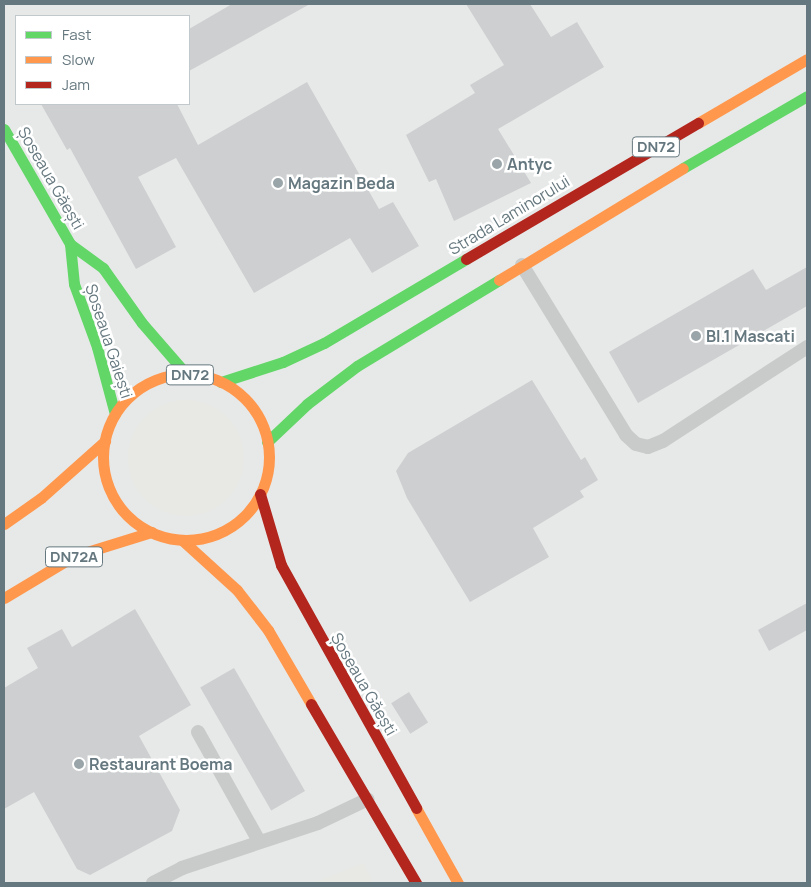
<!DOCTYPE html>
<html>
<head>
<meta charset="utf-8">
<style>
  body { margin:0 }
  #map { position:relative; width:811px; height:887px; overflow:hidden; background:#f8f8f8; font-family:Manrope,sans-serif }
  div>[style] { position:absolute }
  .built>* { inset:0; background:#e7e9e8 }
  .green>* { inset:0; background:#e8e9e5 }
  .round { border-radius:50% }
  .building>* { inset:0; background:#cdcfd0; transform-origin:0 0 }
  .lane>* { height:14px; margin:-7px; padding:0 7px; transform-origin:7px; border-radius:7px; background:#c9cbcb }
  .fast>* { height:11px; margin:-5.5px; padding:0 5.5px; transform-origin:5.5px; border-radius:5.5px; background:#63d668 }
  .slow>* { height:11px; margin:-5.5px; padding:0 5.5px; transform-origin:5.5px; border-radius:5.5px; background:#ff974d }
  .slow>.ring { margin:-5.5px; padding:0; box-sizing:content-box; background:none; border:11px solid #ff974d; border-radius:50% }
  .jam>* { height:11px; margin:-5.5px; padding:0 5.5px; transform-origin:5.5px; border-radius:5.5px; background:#b3261e }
  .dots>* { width:14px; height:14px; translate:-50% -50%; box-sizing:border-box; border:2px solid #fff; border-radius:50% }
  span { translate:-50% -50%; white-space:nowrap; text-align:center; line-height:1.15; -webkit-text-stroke:5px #fff; paint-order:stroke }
  .shield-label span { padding:1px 4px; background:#fff; border:1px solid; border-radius:4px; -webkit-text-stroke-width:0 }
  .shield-label { font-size:15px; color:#66787f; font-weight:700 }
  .poi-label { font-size:16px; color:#66787f; font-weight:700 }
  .left { translate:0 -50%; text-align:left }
  .street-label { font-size:16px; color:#66787f }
  .frame { position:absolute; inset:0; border:5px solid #66787f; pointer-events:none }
  .legend { position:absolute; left:15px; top:15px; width:175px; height:90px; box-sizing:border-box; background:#fff; border:1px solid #c2c9cc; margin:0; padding:6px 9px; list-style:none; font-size:15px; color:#66787f }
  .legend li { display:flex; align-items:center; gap:10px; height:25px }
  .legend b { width:25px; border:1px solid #c2c9cc }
</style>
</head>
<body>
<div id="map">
  <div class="built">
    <div style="clip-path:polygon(evenodd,4px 4px,807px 4px,807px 883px,4px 883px,4px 4px,16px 16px,189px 16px,189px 104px,16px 104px,16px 16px)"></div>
  </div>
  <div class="green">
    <div class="round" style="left:128px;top:400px;width:116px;height:116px"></div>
    <div style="clip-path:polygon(363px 863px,374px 883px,313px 883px)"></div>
  </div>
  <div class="building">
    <div style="clip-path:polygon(232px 4px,310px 4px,189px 71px,189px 29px)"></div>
    <div style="clip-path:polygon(466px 4px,530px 4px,551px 37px,577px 22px,604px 67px,498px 129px,531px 183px,454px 221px,436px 179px,429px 182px,406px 135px,475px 93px,470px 85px,504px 65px)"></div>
    <div style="clip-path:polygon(307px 82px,379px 209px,393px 202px,419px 246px,372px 273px,350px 238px,254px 293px,176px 158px,138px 177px,176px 247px,136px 269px,70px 148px,67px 150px,41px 104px,177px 104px,198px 145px)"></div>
    <div style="clip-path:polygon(807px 267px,807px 306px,638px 403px,609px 352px,753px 269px,766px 290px)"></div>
    <div style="clip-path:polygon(532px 380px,581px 460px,585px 457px,598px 480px,580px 491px,584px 497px,533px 528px,549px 557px,470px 602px,407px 498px,396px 471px,408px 453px)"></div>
    <div style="clip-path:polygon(807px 603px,807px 630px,769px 651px,758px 630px)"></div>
    <div style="clip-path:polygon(135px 609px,191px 705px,139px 736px,180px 810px,172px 831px,90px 875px,77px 869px,34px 792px,4px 809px,4px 688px,38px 668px,27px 648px,62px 629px,72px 647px)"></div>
    <div style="left:234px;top:668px;width:142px;height:39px;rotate:60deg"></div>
    <div style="left:409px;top:692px;width:36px;height:21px;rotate:58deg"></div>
  </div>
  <div class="lane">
    <div style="left:522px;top:265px;width:199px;rotate:58.5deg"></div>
    <div style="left:626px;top:435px;width:13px;rotate:42deg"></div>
    <div style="left:636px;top:444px;width:12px;rotate:14deg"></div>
    <div style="left:648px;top:447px;width:16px;rotate:-22deg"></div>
    <div style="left:663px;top:441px;width:172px;rotate:-33.1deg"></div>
    <div style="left:198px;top:732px;width:125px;rotate:60.8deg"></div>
    <div style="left:153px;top:883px;width:33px;rotate:-27deg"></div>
    <div style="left:182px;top:868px;width:143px;rotate:-18.3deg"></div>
    <div style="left:318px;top:823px;width:55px;rotate:-25.6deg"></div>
  </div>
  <div class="fast">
    <div style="left:4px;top:129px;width:133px;rotate:60.1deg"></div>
    <div style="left:70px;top:244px;width:41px;rotate:36deg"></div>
    <div style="left:103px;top:268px;width:67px;rotate:54.7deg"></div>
    <div style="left:142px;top:323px;width:69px;rotate:49.1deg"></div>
    <div style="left:683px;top:168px;width:143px;rotate:-30.1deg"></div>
    <div style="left:70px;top:244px;width:40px;rotate:84.3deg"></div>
    <div style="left:74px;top:284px;width:67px;rotate:69.9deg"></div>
    <div style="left:97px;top:347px;width:69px;rotate:75deg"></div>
    <div style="left:221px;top:382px;width:65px;rotate:-17.9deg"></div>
    <div style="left:283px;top:362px;width:45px;rotate:-24.9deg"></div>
    <div style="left:324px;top:343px;width:165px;rotate:-30.6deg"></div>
    <div style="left:267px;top:442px;width:55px;rotate:-43.5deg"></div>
    <div style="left:307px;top:404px;width:63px;rotate:-37.2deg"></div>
    <div style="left:357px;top:366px;width:166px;rotate:-31.2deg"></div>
  </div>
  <div class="slow">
    <div style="left:698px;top:123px;width:126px;rotate:-30.4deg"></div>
    <div style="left:499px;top:280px;width:215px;rotate:-31.3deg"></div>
    <div class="ring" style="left:103px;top:374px;width:155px;height:155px"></div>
    <div style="left:4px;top:524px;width:45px;rotate:-35.1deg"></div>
    <div style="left:41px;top:498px;width:86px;rotate:-41.7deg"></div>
    <div style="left:182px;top:540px;width:74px;rotate:42.3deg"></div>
    <div style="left:237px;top:590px;width:51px;rotate:52.2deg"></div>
    <div style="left:268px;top:630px;width:86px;rotate:59.8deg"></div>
    <div style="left:4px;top:598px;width:82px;rotate:-31deg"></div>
    <div style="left:74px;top:556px;width:81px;rotate:-17.3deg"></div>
    <div style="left:416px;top:808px;width:86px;rotate:60.8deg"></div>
  </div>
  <div class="jam">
    <div style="left:466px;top:259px;width:269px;rotate:-30.4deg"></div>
    <div style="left:260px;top:494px;width:74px;rotate:73.5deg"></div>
    <div style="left:281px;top:565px;width:278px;rotate:60.9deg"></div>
    <div style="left:311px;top:704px;width:208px;rotate:59.6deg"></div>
  </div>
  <div class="dots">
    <div style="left:497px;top:164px;background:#99a5a9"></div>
    <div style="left:278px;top:183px;background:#99a5a9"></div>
    <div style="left:696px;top:336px;background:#99a5a9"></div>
    <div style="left:79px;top:764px;background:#99a5a9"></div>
  </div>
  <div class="shield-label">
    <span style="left:656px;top:147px">DN72</span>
    <span style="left:190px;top:375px">DN72</span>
    <span style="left:74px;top:557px">DN72A</span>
  </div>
  <div class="poi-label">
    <span class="left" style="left:507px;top:164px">Antyc</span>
    <span class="left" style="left:288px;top:183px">Magazin Beda</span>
    <span class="left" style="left:706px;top:336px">Bl.1 Mascati</span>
    <span class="left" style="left:89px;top:764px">Restaurant Boema</span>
  </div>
  <div class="street-label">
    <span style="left:51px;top:178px;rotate:60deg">Șoseaua Găești</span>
    <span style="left:509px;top:215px;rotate:-31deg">Strada Laminorului</span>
    <span style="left:109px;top:341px;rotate:72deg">Șoseaua Gaiești</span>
    <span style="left:364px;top:684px;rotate:60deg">Șoseaua Găești</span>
  </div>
  <div class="frame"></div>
  <ul class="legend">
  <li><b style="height:6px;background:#63d668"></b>Fast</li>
  <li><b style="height:6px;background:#ff974d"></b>Slow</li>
  <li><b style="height:6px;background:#b3261e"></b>Jam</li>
  </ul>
</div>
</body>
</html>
